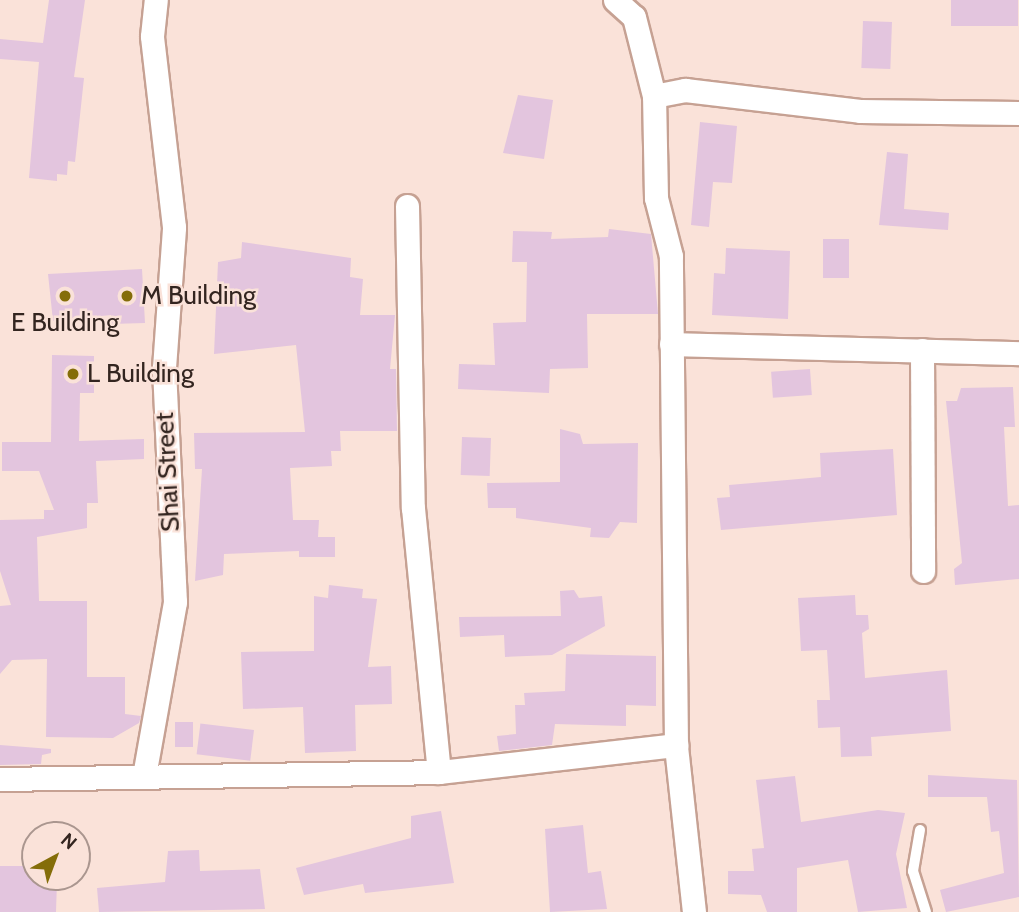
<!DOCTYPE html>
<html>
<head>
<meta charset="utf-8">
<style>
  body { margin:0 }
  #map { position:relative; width:1019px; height:912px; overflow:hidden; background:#fae2d9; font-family:Cabin,sans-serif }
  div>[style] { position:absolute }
  .building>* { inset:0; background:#e3c5de; transform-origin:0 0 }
  .roads { filter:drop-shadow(2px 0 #c6a193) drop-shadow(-2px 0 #c6a193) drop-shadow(0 2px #c6a193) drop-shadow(0 -2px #c6a193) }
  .lane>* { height:10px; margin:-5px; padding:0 5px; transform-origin:5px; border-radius:5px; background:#fff }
  .street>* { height:23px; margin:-11.5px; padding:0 11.5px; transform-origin:11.5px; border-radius:11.5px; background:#fff }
  .dots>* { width:19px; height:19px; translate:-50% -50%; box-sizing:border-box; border:4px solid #fae2d9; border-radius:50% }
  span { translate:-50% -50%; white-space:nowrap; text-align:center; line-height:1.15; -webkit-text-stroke:5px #fae2d9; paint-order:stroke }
  .poi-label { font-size:26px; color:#332520 }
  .left { translate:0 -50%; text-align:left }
  .street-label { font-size:26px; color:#332520 }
  .north { position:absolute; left:21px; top:821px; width:70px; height:70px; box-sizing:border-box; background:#fae2d9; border:2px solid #aa968f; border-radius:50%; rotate:41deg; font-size:19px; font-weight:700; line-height:28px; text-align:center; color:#332520 }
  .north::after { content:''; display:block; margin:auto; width:24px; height:32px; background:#846d09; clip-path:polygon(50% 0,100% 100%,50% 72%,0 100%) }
</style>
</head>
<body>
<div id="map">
  <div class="building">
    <div style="clip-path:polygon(49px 0,85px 0,74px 77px,84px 78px,75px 162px,68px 161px,67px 175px,57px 174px,57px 181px,29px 178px,39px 62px,0 59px,0 39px,43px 43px)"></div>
    <div style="left:951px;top:0;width:67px;height:26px"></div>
    <div style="left:863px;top:21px;width:29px;height:47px;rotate:2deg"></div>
    <div style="clip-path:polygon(518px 95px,553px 100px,544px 159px,503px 153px)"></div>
    <div style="clip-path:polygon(700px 122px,737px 126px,732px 183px,713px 182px,709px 227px,691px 225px)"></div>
    <div style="clip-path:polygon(887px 152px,908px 154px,904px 209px,949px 213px,948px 230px,879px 225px)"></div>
    <div style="clip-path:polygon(609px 229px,651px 234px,658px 314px,587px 314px,588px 368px,550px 369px,549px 393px,458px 389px,459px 364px,495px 365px,493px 323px,526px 322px,527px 262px,512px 262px,513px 231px,552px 232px,551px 239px,608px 237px)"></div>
    <div style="left:849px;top:239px;width:39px;height:26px;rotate:90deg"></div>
    <div style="clip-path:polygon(242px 242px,351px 258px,350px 277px,363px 279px,360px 315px,395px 315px,390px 369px,396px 369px,397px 431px,340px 431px,341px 451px,331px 451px,332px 466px,290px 468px,293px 520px,319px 520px,318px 537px,335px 537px,335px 557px,299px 557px,299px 551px,224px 554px,223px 575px,195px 581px,202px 469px,195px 469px,194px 433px,305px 432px,296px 345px,214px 354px,218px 262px,241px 258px)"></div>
    <div style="clip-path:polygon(726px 248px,790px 251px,788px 319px,712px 315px,714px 273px,725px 274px)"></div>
    <div style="clip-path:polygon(142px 269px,145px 323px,111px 324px,111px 315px,53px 321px,48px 274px)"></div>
    <div style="clip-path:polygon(52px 355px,94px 356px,94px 393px,80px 393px,79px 441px,144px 439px,144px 459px,96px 461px,98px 503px,87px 503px,87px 528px,37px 537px,39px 601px,87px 601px,87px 677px,125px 677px,125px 714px,141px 716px,139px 723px,113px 738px,46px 737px,47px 659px,12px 660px,0 674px,0 606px,11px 605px,0 571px,0 520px,44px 519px,44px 510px,54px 510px,39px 471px,2px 471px,2px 442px,51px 442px)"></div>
    <div style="left:810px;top:369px;width:26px;height:39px;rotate:86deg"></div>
    <div style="clip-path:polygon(1013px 387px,1015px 427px,1004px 427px,1008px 506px,1019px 505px,1019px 579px,955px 585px,954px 569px,962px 563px,946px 401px,957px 401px,961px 388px)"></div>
    <div style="clip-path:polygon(560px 429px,580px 434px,583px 444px,638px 443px,637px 523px,620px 522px,609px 538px,590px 537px,591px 528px,516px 518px,516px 508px,488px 508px,487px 483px,560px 482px)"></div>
    <div style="left:462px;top:437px;width:29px;height:38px;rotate:2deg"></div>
    <div style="clip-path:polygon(893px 449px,897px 515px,721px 530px,717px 498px,730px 497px,729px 485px,821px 477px,820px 453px)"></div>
    <div style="clip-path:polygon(329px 585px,363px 589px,362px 598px,377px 599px,368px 667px,391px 666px,392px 704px,355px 705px,356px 751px,305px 753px,303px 707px,243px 709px,241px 652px,314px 651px,314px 596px,328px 598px)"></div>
    <div style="clip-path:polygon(574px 590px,579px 598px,602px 596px,605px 626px,552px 655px,505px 657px,504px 635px,460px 637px,459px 617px,561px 616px,560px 591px)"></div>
    <div style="clip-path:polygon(855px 595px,856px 615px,868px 615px,869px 629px,862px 633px,865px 678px,947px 670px,951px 731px,871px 737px,872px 756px,841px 757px,840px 727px,818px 728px,817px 700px,830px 700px,827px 650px,801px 651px,798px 598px)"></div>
    <div style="clip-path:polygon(566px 654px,656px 656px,656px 706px,626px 705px,626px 726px,555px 724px,552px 745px,499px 751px,497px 736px,516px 734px,515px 705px,525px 705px,524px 693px,565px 691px)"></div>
    <div style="left:175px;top:722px;width:18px;height:25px"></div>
    <div style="left:254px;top:730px;width:31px;height:54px;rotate:97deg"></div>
    <div style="clip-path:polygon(0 745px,51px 749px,51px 753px,42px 755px,41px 764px,0 765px)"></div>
    <div style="clip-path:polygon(928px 775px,1017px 780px,1019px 897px,946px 912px,940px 890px,1004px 873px,999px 831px,991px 832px,987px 797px,928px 797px)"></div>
    <div style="clip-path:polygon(795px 776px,801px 822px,878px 810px,905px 813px,896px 854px,907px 908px,858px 912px,848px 860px,797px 868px,797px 912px,767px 912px,761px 895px,728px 894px,728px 871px,754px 871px,752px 849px,764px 848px,756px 780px)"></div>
    <div style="clip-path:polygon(441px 811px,454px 883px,365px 893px,363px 884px,304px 895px,296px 868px,411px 838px,411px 816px)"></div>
    <div style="clip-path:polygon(583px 825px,588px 873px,601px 871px,607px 909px,550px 912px,545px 829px)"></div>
    <div style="clip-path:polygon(199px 850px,200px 871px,260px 869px,265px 909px,99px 912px,97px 888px,165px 882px,168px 851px)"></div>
    <div style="clip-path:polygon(0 866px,35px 866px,35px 877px,57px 881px,56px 912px,0 912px)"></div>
  </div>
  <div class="roads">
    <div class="lane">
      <div style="left:920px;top:830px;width:42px;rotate:99.7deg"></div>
      <div style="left:913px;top:871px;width:43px;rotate:72.4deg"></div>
    </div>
    <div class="street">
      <div style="left:615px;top:0;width:25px;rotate:42deg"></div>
      <div style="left:634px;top:17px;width:81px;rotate:75.8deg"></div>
      <div style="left:407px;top:206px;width:302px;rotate:88.9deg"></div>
      <div style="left:413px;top:508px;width:265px;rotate:84.4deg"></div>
      <div style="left:671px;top:344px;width:348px;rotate:1.5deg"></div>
      <div style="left:922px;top:350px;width:221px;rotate:89.7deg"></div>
      <div style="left:144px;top:776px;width:177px;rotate:-79.9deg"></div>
      <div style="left:175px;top:602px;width:234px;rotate:-92.7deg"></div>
      <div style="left:164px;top:368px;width:141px;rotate:-85.9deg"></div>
      <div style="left:174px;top:227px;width:192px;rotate:-96.6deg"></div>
      <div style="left:152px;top:36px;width:36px;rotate:-84deg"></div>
      <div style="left:0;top:779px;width:439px;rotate:-0.9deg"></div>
      <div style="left:439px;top:772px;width:239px;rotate:-6.5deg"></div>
      <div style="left:694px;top:912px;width:168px;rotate:-96.2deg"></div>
      <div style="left:676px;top:745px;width:489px;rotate:-90.6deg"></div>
      <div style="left:671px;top:256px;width:60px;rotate:-104.5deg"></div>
      <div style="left:656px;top:198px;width:102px;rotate:-91.1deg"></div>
      <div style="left:654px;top:96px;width:32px;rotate:-11deg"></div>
      <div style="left:685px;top:90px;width:176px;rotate:6.8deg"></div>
      <div style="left:860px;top:111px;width:159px;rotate:0.7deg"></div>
    </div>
  </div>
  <div class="dots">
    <div style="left:65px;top:296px;background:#846d09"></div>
    <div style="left:127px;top:296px;background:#846d09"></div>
    <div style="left:73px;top:374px;background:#846d09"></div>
  </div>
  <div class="poi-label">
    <span class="left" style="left:141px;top:296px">M Building</span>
    <span style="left:65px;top:323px">E Building</span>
    <span class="left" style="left:87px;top:374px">L Building</span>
  </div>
  <div class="street-label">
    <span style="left:168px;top:472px;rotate:-93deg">Shai Street</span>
  </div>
  <div class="north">N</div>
</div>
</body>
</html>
